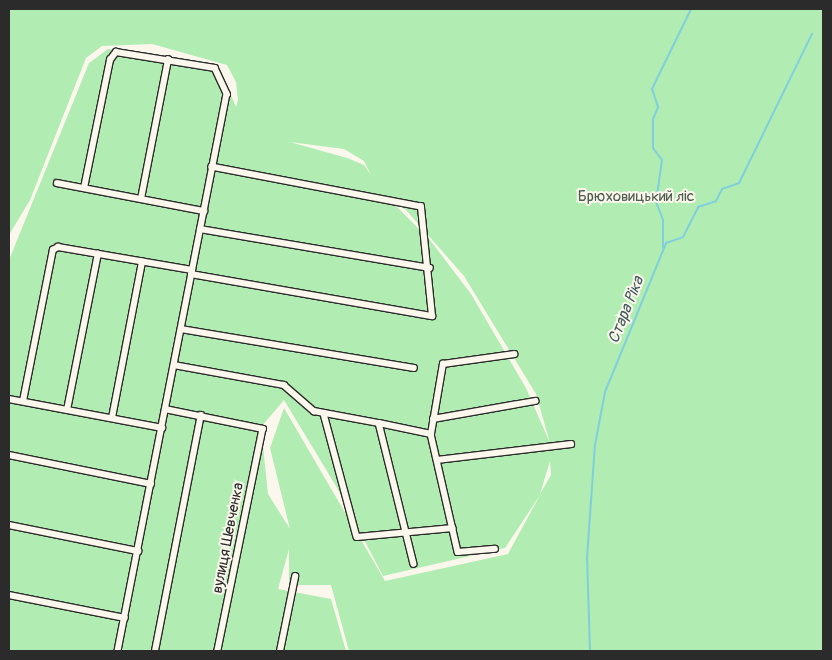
<!DOCTYPE html>
<html>
<head>
<meta charset="utf-8">
<style>
  body { margin:0 }
  #map { position:relative; width:832px; height:660px; overflow:hidden; background:#fbf7ec; font-family:Pangolin,sans-serif }
  div>[style] { position:absolute }
  .green>* { inset:0; background:#b1ecb2 }
  .stream>* { height:2px; margin:-1px; padding:0 1px; transform-origin:1px; border-radius:1px; background:#80cfdc }
  .roads { filter:drop-shadow(1px 0 #2b2b2b) drop-shadow(-1px 0 #2b2b2b) drop-shadow(0 1px #2b2b2b) drop-shadow(0 -1px #2b2b2b) }
  .street>* { height:5.5px; margin:-2.75px; padding:0 2.75px; transform-origin:2.75px; border-radius:2.75px; background:#fbf7ec }
  span { translate:-50% -50%; white-space:nowrap; text-align:center; line-height:1.15; -webkit-text-stroke:4px #fbf7ec; paint-order:stroke }
  .park-label { font-size:15px; color:#4c5b4d }
  .street-label { font-size:15px; color:#2b2b2b }
  .water-label { font-size:16px; color:#445c60; font-style:italic }
  .frame { position:absolute; inset:0; border:10px solid #2b2b2b; pointer-events:none }
</style>
</head>
<body>
<div id="map">
  <div class="green">
    <div style="clip-path:polygon(evenodd,9px 9px,823px 9px,823px 651px,349px 651px,331px 585px,289px 585px,289px 549px,278px 589px,331px 599px,346px 651px,9px 651px,9px 260px,89px 63px,108px 49px,151px 53px,220px 69px,236px 107px,238px 100px,236px 82px,227px 65px,152px 44px,102px 46px,86px 58px,30px 200px,9px 235px,9px 9px,290px 142px,344px 149px,364px 161px,371px 175px,364px 165px,347px 158px,290px 142px,9px 9px,385px 195px,406px 210px,464px 276px,536px 394px,550px 443px,526px 388px,471px 294px,430px 240px,385px 195px,9px 9px,284px 400px,336px 486px,383px 576px,505px 548px,540px 495px,508px 554px,385px 581px,284px 408px,270px 448px,290px 529px,268px 494px,261px 427px,284px 400px,9px 9px,550px 461px,551px 475px,540px 494px,550px 461px)"></div>
  </div>
  <div class="stream">
    <div style="left:663px;top:248px;width:28px;rotate:-90deg"></div>
    <div style="left:663px;top:220px;width:19px;rotate:-111deg"></div>
    <div style="left:656px;top:202px;width:42px;rotate:-81.9deg"></div>
    <div style="left:662px;top:160px;width:15px;rotate:-127deg"></div>
    <div style="left:653px;top:148px;width:29px;rotate:-90deg"></div>
    <div style="left:653px;top:119px;width:13px;rotate:-67deg"></div>
    <div style="left:658px;top:107px;width:19px;rotate:-108deg"></div>
    <div style="left:652px;top:89px;width:89px;rotate:-64deg"></div>
    <div style="left:590px;top:651px;width:93px;rotate:-91.8deg"></div>
    <div style="left:587px;top:558px;width:113px;rotate:-86deg"></div>
    <div style="left:595px;top:445px;width:54px;rotate:-79.3deg"></div>
    <div style="left:605px;top:392px;width:161px;rotate:-67.7deg"></div>
    <div style="left:666px;top:243px;width:18px;rotate:-19deg"></div>
    <div style="left:683px;top:237px;width:34px;rotate:-63deg"></div>
    <div style="left:698px;top:207px;width:19px;rotate:-18deg"></div>
    <div style="left:716px;top:201px;width:13px;rotate:-63deg"></div>
    <div style="left:722px;top:189px;width:18px;rotate:-19deg"></div>
    <div style="left:739px;top:183px;width:166px;rotate:-63.9deg"></div>
  </div>
  <div class="roads">
    <div class="street">
      <div style="left:57px;top:183px;width:150px;rotate:10.8deg"></div>
      <div style="left:84px;top:188px;width:131px;rotate:-78.5deg"></div>
      <div style="left:110px;top:60px;width:10px;rotate:-53deg"></div>
      <div style="left:116px;top:52px;width:100px;rotate:9.2deg"></div>
      <div style="left:215px;top:68px;width:29px;rotate:65deg"></div>
      <div style="left:227px;top:94px;width:568px;rotate:101.07deg"></div>
      <div style="left:141px;top:199px;width:142px;rotate:-79deg"></div>
      <div style="left:200px;top:229px;width:233px;rotate:9.6deg"></div>
      <div style="left:191px;top:274px;width:245px;rotate:9.9deg"></div>
      <div style="left:432px;top:316px;width:110px;rotate:-95.8deg"></div>
      <div style="left:421px;top:207px;width:213px;rotate:-169.2deg"></div>
      <div style="left:181px;top:329px;width:236px;rotate:9.5deg"></div>
      <div style="left:174px;top:365px;width:112px;rotate:10.3deg"></div>
      <div style="left:284px;top:385px;width:40px;rotate:41deg"></div>
      <div style="left:314px;top:411px;width:66px;rotate:10.5deg"></div>
      <div style="left:379px;top:423px;width:145px;rotate:76.1deg"></div>
      <div style="left:9px;top:399px;width:156px;rotate:10.7deg"></div>
      <div style="left:23px;top:401px;width:154px;rotate:-78.8deg"></div>
      <div style="left:53px;top:250px;width:6px;rotate:-31deg"></div>
      <div style="left:58px;top:247px;width:136px;rotate:9.7deg"></div>
      <div style="left:165px;top:409px;width:100px;rotate:11.5deg"></div>
      <div style="left:263px;top:429px;width:227px;rotate:101.5deg"></div>
      <div style="left:67px;top:410px;width:159px;rotate:-78.8deg"></div>
      <div style="left:324px;top:414px;width:127px;rotate:75deg"></div>
      <div style="left:357px;top:537px;width:96px;rotate:-5.4deg"></div>
      <div style="left:112px;top:418px;width:159px;rotate:-79.1deg"></div>
      <div style="left:433px;top:419px;width:104px;rotate:-10deg"></div>
      <div style="left:379px;top:423px;width:53px;rotate:11.9deg"></div>
      <div style="left:431px;top:434px;width:121px;rotate:77.1deg"></div>
      <div style="left:458px;top:552px;width:37px;rotate:-5deg"></div>
      <div style="left:431px;top:434px;width:71px;rotate:-80.3deg"></div>
      <div style="left:443px;top:364px;width:72px;rotate:-8deg"></div>
      <div style="left:9px;top:455px;width:145px;rotate:11.5deg"></div>
      <div style="left:437px;top:460px;width:135px;rotate:-6.8deg"></div>
      <div style="left:9px;top:525px;width:132px;rotate:11.4deg"></div>
      <div style="left:9px;top:595px;width:118px;rotate:11.2deg"></div>
      <div style="left:155px;top:651px;width:240px;rotate:-79deg"></div>
      <div style="left:280px;top:651px;width:76px;rotate:-78.5deg"></div>
    </div>
  </div>
  <div class="park-label">
    <span style="left:636px;top:197px">Брюховицький ліс</span>
  </div>
  <div class="street-label">
    <span style="left:228px;top:538px;rotate:-79deg">вулиця Шевченка</span>
  </div>
  <div class="water-label">
    <span style="left:626px;top:310px;rotate:-68deg">Стара Ріка</span>
  </div>
  <div class="frame"></div>
</div>
</body>
</html>
